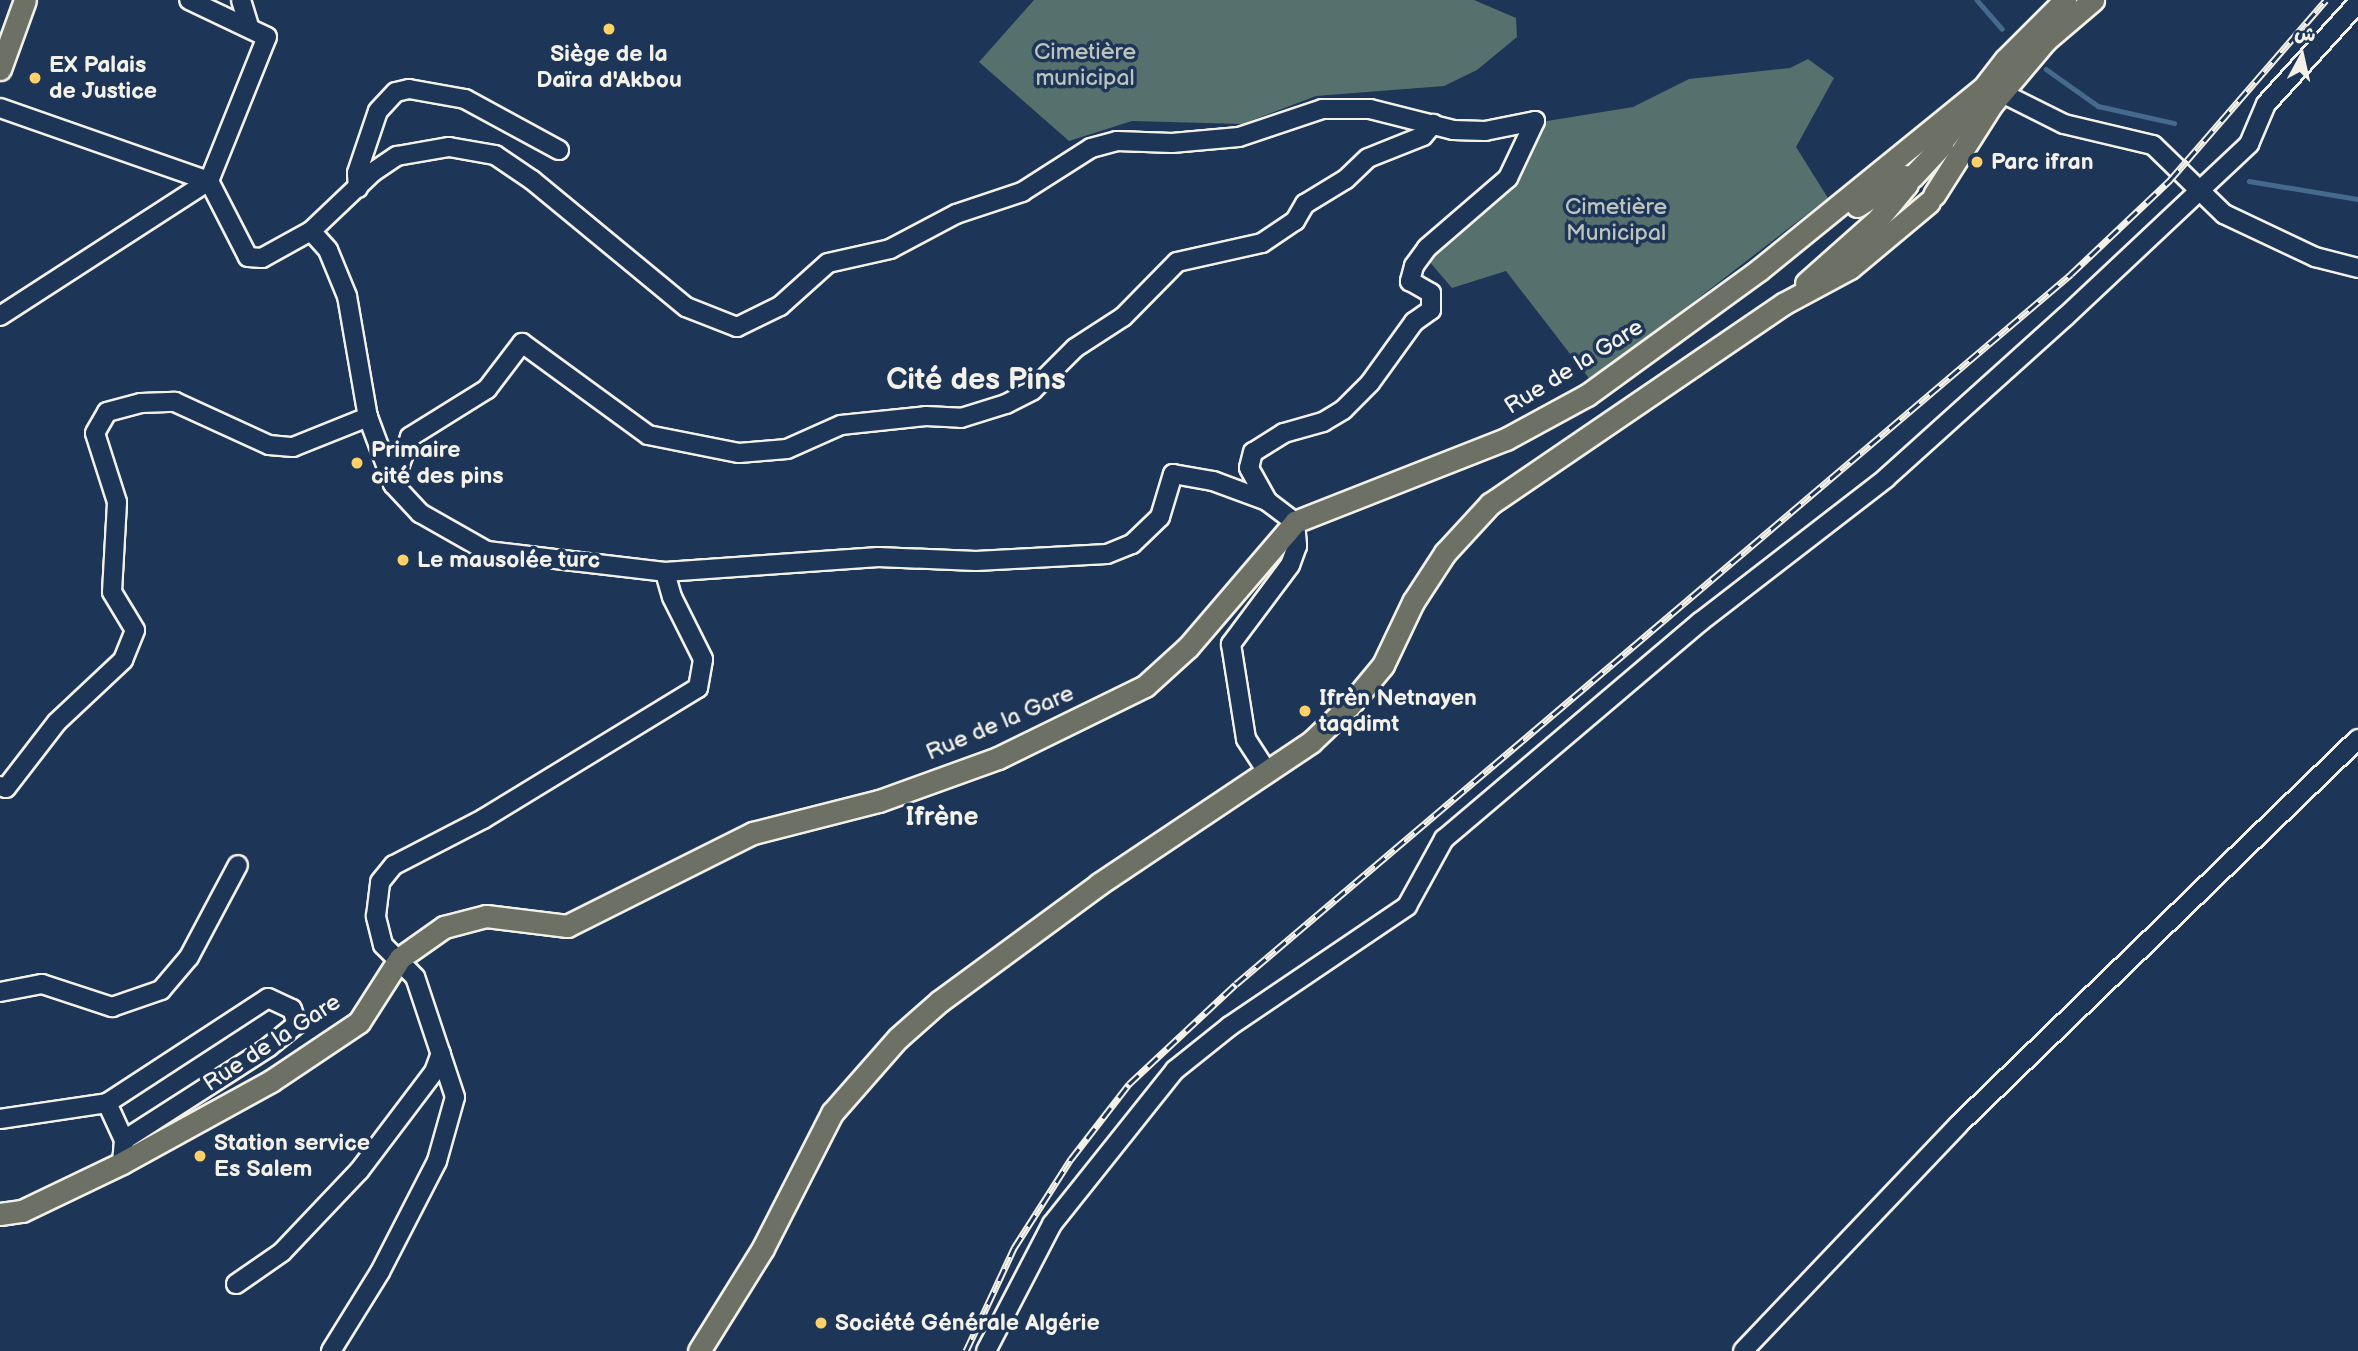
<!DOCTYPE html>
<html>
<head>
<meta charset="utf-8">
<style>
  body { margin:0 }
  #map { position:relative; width:2358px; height:1351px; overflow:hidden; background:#1d3557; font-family:"Balsamiq Sans","Playpen Sans Arabic",sans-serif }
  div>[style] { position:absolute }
  .green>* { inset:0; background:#55706d }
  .stream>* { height:4.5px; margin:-2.25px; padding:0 2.25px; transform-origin:2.25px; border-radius:2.25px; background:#466a8d }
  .roads { filter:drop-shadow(2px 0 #f4f1e8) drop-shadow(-2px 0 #f4f1e8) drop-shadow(0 2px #f4f1e8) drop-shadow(0 -2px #f4f1e8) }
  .minor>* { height:18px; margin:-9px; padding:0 9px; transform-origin:9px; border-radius:9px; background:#1d3557 }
  .major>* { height:21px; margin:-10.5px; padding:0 10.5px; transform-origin:10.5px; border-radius:10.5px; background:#6c7065 }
  .rail>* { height:7px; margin-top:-3.5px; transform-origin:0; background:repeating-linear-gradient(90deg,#1d3557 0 13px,#f4f1e8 0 26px); box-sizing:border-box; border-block:2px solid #f4f1e8 }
  .dots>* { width:19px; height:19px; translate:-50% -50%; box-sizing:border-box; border:4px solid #1d3557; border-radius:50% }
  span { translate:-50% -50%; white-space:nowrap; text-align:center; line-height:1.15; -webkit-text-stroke:7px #1d3557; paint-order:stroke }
  .park-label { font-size:23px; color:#bcc4bd }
  .poi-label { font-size:23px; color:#f4f1e8; font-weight:700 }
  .left { translate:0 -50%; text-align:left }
  .street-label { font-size:23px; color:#f4f1e8 }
  .quarter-label { font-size:26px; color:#f4f1e8; font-weight:700 }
  .district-label { font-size:30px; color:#f4f1e8; font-weight:700 }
  .north { position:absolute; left:2267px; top:21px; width:70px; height:70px; -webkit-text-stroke:5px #1d3557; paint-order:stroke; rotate:8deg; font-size:19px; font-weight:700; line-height:28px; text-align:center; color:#f4f1e8 }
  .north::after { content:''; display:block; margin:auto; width:24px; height:32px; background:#f4f1e8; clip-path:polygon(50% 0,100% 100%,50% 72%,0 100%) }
</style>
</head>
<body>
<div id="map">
  <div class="green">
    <div style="clip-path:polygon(1034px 0,1474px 0,1516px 18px,1517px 37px,1477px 70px,1444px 86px,1316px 96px,1242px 124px,1132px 121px,1069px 141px,979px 62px)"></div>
    <div style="clip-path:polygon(1808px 59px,1834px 78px,1796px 147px,1828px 198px,1591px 381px,1506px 271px,1452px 288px,1428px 260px,1474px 217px,1541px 122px,1633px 107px,1689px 79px,1790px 68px)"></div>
  </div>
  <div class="stream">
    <div style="left:1977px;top:0;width:38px;rotate:49deg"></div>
    <div style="left:2046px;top:69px;width:64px;rotate:35.4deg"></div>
    <div style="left:2098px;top:106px;width:78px;rotate:12.6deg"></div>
    <div style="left:2249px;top:181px;width:110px;rotate:9.4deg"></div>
  </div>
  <div class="roads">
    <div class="minor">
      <div style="left:241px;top:0;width:27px;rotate:73deg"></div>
      <div style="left:2002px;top:93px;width:69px;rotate:26.6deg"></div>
      <div style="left:2064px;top:124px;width:91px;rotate:13.3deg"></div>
      <div style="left:2153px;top:145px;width:99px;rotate:44.2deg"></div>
      <div style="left:2224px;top:214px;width:101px;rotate:25.3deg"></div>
      <div style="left:2315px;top:257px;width:44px;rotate:14.3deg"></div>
      <div style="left:0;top:108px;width:221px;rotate:19.3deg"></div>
      <div style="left:209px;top:181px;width:85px;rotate:62.8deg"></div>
      <div style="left:248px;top:257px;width:14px;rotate:4deg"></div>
      <div style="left:262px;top:258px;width:56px;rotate:-28.9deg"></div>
      <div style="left:311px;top:231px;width:25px;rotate:48deg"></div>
      <div style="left:328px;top:250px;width:50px;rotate:67.6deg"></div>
      <div style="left:347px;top:296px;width:123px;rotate:80.2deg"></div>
      <div style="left:368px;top:417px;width:72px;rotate:69.5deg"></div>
      <div style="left:393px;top:484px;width:40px;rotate:47deg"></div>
      <div style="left:420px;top:513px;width:77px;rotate:29.6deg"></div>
      <div style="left:487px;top:551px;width:179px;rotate:6.7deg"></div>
      <div style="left:665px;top:572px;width:214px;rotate:-4deg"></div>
      <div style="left:878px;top:557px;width:98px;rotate:2.3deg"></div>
      <div style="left:976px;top:561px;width:131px;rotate:-3.1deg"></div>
      <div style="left:1107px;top:554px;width:27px;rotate:-22deg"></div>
      <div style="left:1132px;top:544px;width:39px;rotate:-44deg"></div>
      <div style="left:1160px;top:517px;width:45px;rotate:-73.2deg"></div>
      <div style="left:1173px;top:474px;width:41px;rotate:9.9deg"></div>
      <div style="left:1213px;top:481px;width:58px;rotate:20.3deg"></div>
      <div style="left:1267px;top:501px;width:35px;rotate:37deg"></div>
      <div style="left:1295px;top:522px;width:24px;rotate:85deg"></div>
      <div style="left:1297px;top:546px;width:20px;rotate:110deg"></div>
      <div style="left:1290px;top:565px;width:99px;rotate:126.8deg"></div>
      <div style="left:1231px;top:644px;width:96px;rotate:81deg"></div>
      <div style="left:1246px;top:739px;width:37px;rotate:57deg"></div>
      <div style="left:358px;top:188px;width:15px;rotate:-94deg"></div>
      <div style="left:357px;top:173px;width:65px;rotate:-71.3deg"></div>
      <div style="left:378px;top:111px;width:26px;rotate:-47deg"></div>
      <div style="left:396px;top:92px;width:13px;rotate:-13deg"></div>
      <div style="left:409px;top:89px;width:57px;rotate:10.1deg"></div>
      <div style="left:465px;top:99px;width:107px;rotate:28.5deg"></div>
      <div style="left:311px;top:231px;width:86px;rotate:-43.6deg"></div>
      <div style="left:373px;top:172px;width:29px;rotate:-34deg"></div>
      <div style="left:397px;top:156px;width:53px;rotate:-9.8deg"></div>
      <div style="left:449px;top:147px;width:47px;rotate:9.9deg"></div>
      <div style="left:495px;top:155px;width:45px;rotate:34deg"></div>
      <div style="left:532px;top:180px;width:200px;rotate:39.5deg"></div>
      <div style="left:686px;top:307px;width:55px;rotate:21.4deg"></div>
      <div style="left:737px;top:327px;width:48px;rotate:-26deg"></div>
      <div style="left:780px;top:306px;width:64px;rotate:-41.9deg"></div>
      <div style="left:828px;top:263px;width:64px;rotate:-12.7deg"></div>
      <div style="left:890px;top:249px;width:75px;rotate:-27.9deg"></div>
      <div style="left:956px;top:214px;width:70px;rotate:-18.4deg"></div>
      <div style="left:1022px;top:192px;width:82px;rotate:-32.5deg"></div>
      <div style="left:1091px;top:148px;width:27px;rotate:-15deg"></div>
      <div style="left:1117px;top:141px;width:55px;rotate:2.1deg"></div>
      <div style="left:1172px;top:143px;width:67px;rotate:-5.1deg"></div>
      <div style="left:1239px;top:137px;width:88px;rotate:-18.6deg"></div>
      <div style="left:1322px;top:109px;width:48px"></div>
      <div style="left:1370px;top:109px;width:86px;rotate:14.2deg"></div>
      <div style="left:1453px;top:130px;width:32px;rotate:2deg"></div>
      <div style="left:1485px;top:131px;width:51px;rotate:-11.3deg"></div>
      <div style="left:1535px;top:121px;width:63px;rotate:115.3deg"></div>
      <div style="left:1508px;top:178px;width:107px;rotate:139.2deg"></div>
      <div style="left:1427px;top:248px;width:22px;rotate:126deg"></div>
      <div style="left:1414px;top:266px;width:16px;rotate:105deg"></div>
      <div style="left:1410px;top:281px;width:24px;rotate:30deg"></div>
      <div style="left:1431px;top:293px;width:17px;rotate:90deg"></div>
      <div style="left:1431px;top:310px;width:21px;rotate:145deg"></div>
      <div style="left:1414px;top:322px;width:75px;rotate:125.8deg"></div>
      <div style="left:1370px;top:383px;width:38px;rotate:135deg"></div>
      <div style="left:1343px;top:410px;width:23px;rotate:149deg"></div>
      <div style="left:1323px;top:422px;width:41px;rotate:164.2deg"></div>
      <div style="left:1284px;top:433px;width:36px;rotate:148deg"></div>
      <div style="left:1253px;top:452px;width:16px;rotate:104deg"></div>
      <div style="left:1249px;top:468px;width:38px;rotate:61deg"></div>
      <div style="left:0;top:316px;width:249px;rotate:-32.9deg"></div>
      <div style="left:209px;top:181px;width:155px;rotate:-68.1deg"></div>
      <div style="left:267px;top:37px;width:86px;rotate:-154.6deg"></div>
      <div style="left:393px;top:484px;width:50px;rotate:-70.1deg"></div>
      <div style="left:410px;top:437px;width:91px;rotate:-31.9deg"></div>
      <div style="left:487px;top:389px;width:58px;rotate:-52.7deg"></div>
      <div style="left:522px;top:343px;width:156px;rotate:36.1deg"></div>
      <div style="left:648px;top:435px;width:93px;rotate:11.2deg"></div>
      <div style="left:739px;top:453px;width:48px;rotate:-4.8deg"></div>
      <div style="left:787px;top:449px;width:59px;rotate:-24deg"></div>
      <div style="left:841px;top:425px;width:85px;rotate:-6deg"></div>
      <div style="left:926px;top:416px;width:35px;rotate:3deg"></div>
      <div style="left:961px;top:418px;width:47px;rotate:-17.3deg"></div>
      <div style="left:1006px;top:404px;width:30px;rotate:-27deg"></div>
      <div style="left:1033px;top:390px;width:59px;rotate:-45deg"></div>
      <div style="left:1075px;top:348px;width:57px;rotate:-32.9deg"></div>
      <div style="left:1123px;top:317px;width:77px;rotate:-45.5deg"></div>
      <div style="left:1177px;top:262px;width:87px;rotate:-12.6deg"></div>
      <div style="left:1262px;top:243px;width:40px;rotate:-34deg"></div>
      <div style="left:1295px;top:221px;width:20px;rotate:-60deg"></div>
      <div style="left:1305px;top:204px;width:48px;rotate:-31.4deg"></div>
      <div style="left:1346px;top:179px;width:30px;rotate:-44deg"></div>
      <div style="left:1368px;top:158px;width:59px;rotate:-21.8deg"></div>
      <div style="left:1423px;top:136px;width:16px;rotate:-50deg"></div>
      <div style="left:0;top:786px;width:6px;rotate:18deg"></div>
      <div style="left:6px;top:788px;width:83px;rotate:-52.3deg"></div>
      <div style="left:57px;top:722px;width:91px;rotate:-43.2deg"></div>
      <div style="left:123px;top:660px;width:32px;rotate:-68deg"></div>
      <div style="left:135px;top:630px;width:44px;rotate:-121.2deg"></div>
      <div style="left:112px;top:592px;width:90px;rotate:-86.8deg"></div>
      <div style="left:117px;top:502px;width:72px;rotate:-107.7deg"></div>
      <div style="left:95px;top:433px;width:24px;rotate:-60deg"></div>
      <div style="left:107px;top:412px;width:35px;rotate:-15deg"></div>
      <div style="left:141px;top:403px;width:34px;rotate:-2deg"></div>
      <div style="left:175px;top:402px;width:103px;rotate:24.6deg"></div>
      <div style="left:269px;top:445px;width:24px;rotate:5deg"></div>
      <div style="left:293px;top:447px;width:81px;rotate:-21.8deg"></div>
      <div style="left:0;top:992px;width:43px;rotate:-10.8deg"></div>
      <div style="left:42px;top:984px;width:74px;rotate:18.2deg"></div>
      <div style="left:112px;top:1007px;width:52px;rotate:-19.1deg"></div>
      <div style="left:161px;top:990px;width:43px;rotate:-49.7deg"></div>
      <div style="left:189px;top:957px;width:104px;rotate:-62deg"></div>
      <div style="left:107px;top:1103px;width:192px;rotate:-33.1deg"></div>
      <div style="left:268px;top:998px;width:26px;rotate:25deg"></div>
      <div style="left:292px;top:1009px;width:16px;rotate:72deg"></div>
      <div style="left:297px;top:1024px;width:36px;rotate:141deg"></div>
      <div style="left:269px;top:1047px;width:172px;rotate:147.3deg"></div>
      <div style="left:124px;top:1140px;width:23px;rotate:95deg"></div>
      <div style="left:0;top:1119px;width:108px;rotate:-8.5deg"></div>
      <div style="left:107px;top:1103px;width:41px;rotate:65.3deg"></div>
      <div style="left:236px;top:1284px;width:56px;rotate:-34.8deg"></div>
      <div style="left:282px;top:1252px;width:112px;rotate:-46.5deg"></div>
      <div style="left:359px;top:1171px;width:124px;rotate:-52.9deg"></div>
      <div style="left:434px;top:1072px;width:20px;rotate:-70deg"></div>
      <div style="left:331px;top:1351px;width:93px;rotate:-58.2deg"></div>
      <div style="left:380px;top:1272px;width:125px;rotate:-62.8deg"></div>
      <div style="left:437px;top:1161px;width:66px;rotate:-74.3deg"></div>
      <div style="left:455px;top:1097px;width:126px;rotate:-108.4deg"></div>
      <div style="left:415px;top:977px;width:45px;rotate:-135deg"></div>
      <div style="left:383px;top:945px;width:30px;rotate:-104deg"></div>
      <div style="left:376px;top:916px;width:34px;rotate:-83deg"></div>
      <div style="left:380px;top:882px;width:22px;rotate:-51deg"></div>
      <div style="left:394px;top:865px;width:100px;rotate:-27.3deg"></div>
      <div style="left:483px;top:819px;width:252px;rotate:-31.4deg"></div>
      <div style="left:698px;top:688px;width:29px;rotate:-80deg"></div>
      <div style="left:703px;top:659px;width:69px;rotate:-116.6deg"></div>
      <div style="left:672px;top:597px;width:26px;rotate:-106deg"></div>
      <div style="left:986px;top:1351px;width:143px;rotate:-62.5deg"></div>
      <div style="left:1052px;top:1224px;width:197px;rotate:-51.4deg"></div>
      <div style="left:1175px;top:1070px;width:70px;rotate:-38.7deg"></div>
      <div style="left:1230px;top:1026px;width:214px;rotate:-34.1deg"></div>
      <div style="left:1407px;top:906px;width:77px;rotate:-61.1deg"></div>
      <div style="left:1444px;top:839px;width:336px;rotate:-40.3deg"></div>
      <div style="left:1700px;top:622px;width:235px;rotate:-37.7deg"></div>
      <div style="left:1886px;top:478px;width:241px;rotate:-42deg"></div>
      <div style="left:2065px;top:317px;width:253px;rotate:-43.2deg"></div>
      <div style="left:2249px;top:144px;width:43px;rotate:-67deg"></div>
      <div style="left:2266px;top:104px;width:137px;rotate:-47.7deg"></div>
      <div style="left:1743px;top:1351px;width:312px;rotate:-46.4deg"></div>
      <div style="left:1958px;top:1125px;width:556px;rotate:-43.98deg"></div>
    </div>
    <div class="major">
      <div style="left:0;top:69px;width:73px;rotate:-70.1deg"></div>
      <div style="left:1933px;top:153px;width:118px;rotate:-52.3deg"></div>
      <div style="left:2005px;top:60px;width:85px;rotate:-45deg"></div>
      <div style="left:1891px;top:175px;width:21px;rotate:5deg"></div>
      <div style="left:1912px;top:177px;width:44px;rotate:-46.8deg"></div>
      <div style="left:1934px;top:195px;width:108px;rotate:-57.5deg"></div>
      <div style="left:1992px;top:104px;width:84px;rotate:-49.8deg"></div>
      <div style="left:2046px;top:40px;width:62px;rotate:-40.4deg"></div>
      <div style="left:1857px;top:206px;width:25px;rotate:-32deg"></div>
      <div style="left:1878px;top:193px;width:30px;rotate:-17deg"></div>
      <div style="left:1806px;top:283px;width:96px;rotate:-41.6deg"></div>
      <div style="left:1878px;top:219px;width:45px;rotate:-50.4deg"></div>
      <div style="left:0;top:1214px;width:22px;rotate:-8deg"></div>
      <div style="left:22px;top:1211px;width:111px;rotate:-25.6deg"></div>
      <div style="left:122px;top:1163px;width:170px;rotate:-28.8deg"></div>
      <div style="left:271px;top:1081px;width:106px;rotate:-33.8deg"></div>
      <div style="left:359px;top:1022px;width:76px;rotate:-57.4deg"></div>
      <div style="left:400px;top:958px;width:54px;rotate:-35.2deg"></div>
      <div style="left:444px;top:927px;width:43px;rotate:-14.7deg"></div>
      <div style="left:486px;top:916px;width:82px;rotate:7deg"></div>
      <div style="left:567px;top:926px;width:208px;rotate:-26.6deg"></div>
      <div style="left:753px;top:833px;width:130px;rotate:-14.3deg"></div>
      <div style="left:879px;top:801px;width:127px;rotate:-19.9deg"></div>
      <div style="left:998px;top:758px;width:164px;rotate:-26.1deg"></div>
      <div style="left:1145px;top:686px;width:58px;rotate:-42.2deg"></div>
      <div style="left:1188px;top:647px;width:165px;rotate:-49.4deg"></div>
      <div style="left:1295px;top:522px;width:227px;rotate:-21.5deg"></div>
      <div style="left:1506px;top:439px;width:92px;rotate:-28.5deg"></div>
      <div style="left:1587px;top:395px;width:213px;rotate:-36deg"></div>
      <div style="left:1759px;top:270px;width:287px;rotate:-39.1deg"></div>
      <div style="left:699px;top:1351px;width:121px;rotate:-58.1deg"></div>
      <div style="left:763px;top:1248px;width:152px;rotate:-62.9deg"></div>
      <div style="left:832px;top:1113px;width:100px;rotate:-48.7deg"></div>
      <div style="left:898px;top:1038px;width:56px;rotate:-41.4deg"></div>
      <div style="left:940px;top:1001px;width:197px;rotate:-36.3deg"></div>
      <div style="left:1099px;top:884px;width:255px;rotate:-33.8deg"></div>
      <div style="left:1311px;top:742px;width:52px;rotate:-43.5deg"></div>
      <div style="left:1349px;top:706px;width:53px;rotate:-50.3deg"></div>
      <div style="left:1383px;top:665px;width:70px;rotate:-64.5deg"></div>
      <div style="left:1413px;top:602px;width:59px;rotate:-56.9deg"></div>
      <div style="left:1445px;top:553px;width:67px;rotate:-47.4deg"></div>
      <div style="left:1490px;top:504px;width:355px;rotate:-34.3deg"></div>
      <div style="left:1783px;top:304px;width:76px;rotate:-28.2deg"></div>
      <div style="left:1850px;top:268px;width:103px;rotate:-39.9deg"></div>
    </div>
  </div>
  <div class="rail">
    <div style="left:966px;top:1351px;width:114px;rotate:-65deg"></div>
    <div style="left:1014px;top:1248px;width:106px;rotate:-57.4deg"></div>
    <div style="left:1071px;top:1159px;width:95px;rotate:-52.3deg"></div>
    <div style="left:1129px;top:1084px;width:146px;rotate:-43.1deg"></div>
    <div style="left:1236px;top:984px;width:1096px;rotate:-40.37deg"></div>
    <div style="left:2071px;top:274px;width:137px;rotate:-43.5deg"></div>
    <div style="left:2170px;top:180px;width:238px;rotate:-49.1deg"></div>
  </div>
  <div class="dots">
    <div style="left:609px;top:29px;background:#ffd166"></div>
    <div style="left:35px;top:78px;background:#ffd166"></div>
    <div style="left:1977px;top:162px;background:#ffd166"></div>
    <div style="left:357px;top:463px;background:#ffd166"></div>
    <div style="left:403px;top:560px;background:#ffd166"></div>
    <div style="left:1305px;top:711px;background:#ffd166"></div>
    <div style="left:200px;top:1156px;background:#ffd166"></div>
    <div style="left:821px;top:1323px;background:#ffd166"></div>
  </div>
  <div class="park-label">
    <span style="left:1085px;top:65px">Cimetière<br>municipal</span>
    <span style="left:1616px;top:220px">Cimetière<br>Municipal</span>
  </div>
  <div class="poi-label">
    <span style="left:609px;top:67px">Siège de la<br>Daïra d'Akbou</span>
    <span class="left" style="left:49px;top:78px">EX Palais<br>de Justice</span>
    <span class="left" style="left:1991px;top:162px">Parc ifran</span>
    <span class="left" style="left:371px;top:463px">Primaire<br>cité des pins</span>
    <span class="left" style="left:417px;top:560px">Le mausolée turc</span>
    <span class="left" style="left:1319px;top:711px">Ifrèn Netnayen<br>taqdimt</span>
    <span class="left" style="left:214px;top:1156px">Station service<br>Es Salem</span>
    <span class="left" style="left:835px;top:1323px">Société Générale Algérie</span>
  </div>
  <div class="street-label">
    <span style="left:1574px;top:367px;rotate:-32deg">Rue de la Gare</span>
    <span style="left:1000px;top:723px;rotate:-23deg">Rue de la Gare</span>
    <span style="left:272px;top:1043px;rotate:-33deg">Rue de la Gare</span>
  </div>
  <div class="quarter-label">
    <span style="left:942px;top:818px">Ifrène</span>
  </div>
  <div class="district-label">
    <span style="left:976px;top:380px">Cité des Pins</span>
  </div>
  <div class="north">ش</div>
</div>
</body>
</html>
